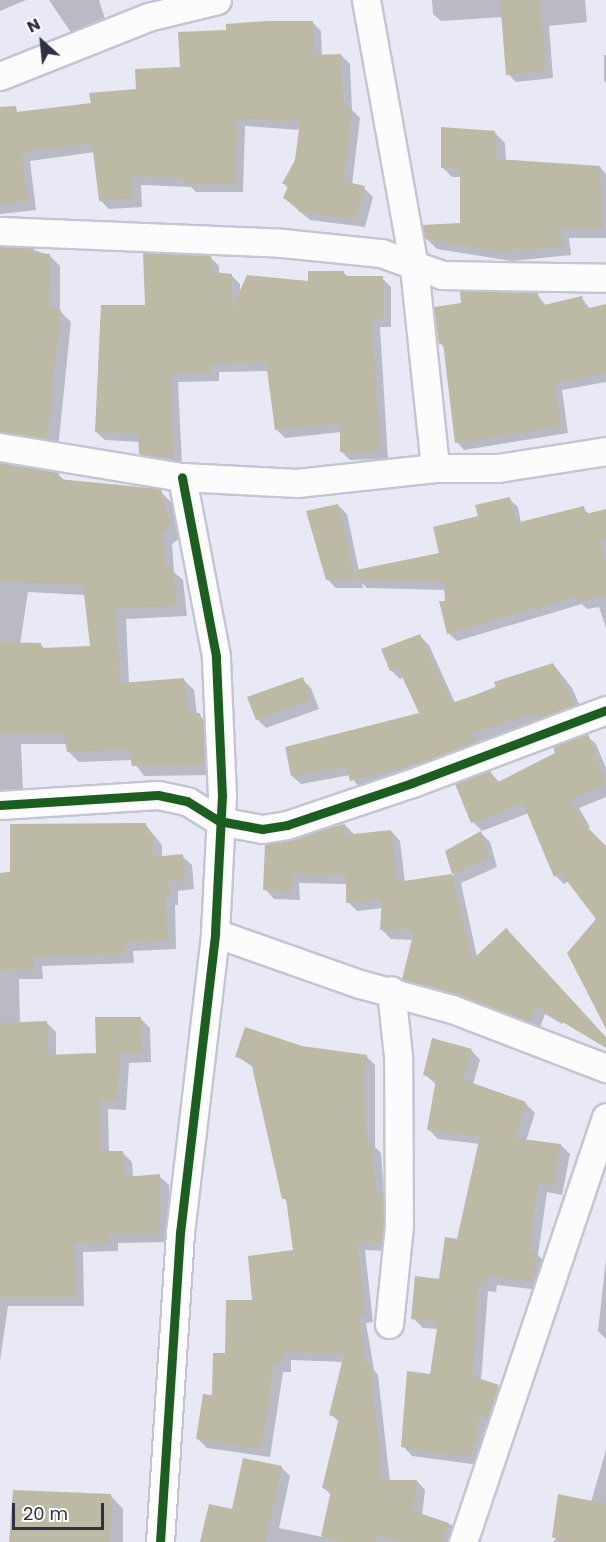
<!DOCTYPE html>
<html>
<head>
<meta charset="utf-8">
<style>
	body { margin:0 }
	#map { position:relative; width:606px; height:1542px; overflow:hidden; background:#e8e9f4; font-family:Poppins,sans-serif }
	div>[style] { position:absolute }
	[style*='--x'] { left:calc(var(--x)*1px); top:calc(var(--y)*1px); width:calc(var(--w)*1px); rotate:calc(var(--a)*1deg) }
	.shadow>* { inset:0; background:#0003 }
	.building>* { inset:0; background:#bcb9a4 }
	.roads { filter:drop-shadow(2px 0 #c4c5d4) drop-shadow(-2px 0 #c4c5d4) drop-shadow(0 2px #c4c5d4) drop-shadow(0 -2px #c4c5d4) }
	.minor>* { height:27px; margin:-13.5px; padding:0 13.5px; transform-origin:13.5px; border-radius:13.5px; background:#fcfcfd }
	.cycleway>* { height:9px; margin:-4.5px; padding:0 4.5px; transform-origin:4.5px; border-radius:4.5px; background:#1b5e20 }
	span { translate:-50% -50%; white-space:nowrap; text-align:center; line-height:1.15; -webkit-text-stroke:6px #fff; paint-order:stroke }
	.north { position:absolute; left:12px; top:12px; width:60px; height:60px; -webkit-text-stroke:4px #fff; paint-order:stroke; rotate:333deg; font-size:16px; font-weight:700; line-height:24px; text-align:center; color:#2f3042 }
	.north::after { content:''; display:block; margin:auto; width:21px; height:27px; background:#2f3042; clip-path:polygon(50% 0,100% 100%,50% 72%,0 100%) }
	.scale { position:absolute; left:12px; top:1503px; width:92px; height:27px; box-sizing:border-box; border:3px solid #2f3042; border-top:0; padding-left:8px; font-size:18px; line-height:21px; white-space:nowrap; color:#2f3042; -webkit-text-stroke:4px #fff; paint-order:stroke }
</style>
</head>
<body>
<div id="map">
	<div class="shadow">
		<div style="clip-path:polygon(0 0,26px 0,0 11px)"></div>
		<div style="clip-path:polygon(49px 0,99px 0,105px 19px,72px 34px)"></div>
		<div style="clip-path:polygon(432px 0,585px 0,587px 22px,549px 26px,553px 78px,516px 82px,508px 74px,503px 17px,441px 21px,433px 14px)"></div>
		<div style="clip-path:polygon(312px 22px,321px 31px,322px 56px,341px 55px,350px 64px,352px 110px,360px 118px,352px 185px,364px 188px,373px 197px,365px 227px,310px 220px,284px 198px,289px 189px,284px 184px,296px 160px,301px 130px,245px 126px,243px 192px,196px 192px,191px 187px,141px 185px,142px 207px,109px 209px,100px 200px,95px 152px,30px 161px,36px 210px,0 214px,0 117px,92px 104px,138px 91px,182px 68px,228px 31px)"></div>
		<div style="clip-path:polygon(604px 55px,606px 55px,606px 83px,604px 81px)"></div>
		<div style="clip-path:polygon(495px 133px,505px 143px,506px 161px,600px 167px,606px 174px,606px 238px,569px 238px,571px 255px,512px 261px,437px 249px,426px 238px,461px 225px,461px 177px,452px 177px,442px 167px)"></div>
		<div style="clip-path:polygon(0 247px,34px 250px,49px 255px,60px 266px,60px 311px,71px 322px,58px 449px,0 447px)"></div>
		<div style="clip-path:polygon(210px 257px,219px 266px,219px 275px,232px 276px,240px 284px,240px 293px,310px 283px,343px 272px,348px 277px,382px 278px,391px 287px,391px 327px,380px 327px,388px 459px,350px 460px,341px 451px,342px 432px,285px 438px,276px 429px,269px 371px,219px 372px,219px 381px,178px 382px,182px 465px,149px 462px,140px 453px,140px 442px,105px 440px,96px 432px,147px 307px)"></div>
		<div style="clip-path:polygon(537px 294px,546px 306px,581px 297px,590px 309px,606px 305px,606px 382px,562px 390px,568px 433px,464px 450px,457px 442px,445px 348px,440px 343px)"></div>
		<div style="clip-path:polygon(evenodd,0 464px,58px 474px,66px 482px,160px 491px,171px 502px,181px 537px,172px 544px,174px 572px,183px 580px,187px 616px,126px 619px,129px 684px,184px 680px,194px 690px,197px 714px,210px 725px,211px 775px,144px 776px,132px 760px,79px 762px,68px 751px,67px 744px,21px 744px,23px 792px,0 793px,0 464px,28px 592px,86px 595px,92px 648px,45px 649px,40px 644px,20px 644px,28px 592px)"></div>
		<div style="clip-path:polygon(509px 499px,518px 507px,521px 523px,583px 508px,590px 515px,606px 511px,606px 628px,599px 607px,587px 609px,582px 604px,457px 641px,448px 633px,446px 590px,367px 588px,362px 583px,363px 588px,336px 588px,327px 579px,338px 505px,347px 514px,359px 571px,441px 554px,480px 517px)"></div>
		<div style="clip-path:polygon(420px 636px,429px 645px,455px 703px,553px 664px,572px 688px,583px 713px,480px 741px,484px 750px,360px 789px,350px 775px,301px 784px,292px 776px,421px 714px,404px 677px,400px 679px,391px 670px)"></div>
		<div style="clip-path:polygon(302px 679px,311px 688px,319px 709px,266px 728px,257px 719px)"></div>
		<div style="clip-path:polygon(587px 736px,596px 744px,606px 768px,606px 797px,579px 808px,590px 827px,586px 829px,606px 849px,606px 1026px,598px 919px,568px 881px,564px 884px,556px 876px,529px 813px,482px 831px,473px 822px,490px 772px,500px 783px)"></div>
		<div style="clip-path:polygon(145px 824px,162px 845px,162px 858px,182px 856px,192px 865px,194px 889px,178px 891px,178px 905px,175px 905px,176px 949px,133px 951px,134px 963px,42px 966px,43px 979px,19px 979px,20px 1024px,46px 1022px,56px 1032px,56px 1056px,97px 1054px,140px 1018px,150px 1028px,151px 1062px,129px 1063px,126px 1110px,108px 1109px,109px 1152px,122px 1152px,132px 1162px,133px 1178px,159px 1176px,169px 1185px,169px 1242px,118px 1243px,118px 1251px,83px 1252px,84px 1306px,8px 1306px,0 1361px,0 875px)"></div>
		<div style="clip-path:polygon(345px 825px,354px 834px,391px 831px,400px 841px,405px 882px,454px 875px,447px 852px,481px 833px,490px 842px,497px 867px,461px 883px,477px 957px,573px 1003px,562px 1024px,545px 1014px,539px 1030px,413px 988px,403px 979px,413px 940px,391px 939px,382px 930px,383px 908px,357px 911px,348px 902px,347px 884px,299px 883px,300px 900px,274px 899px,265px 889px)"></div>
		<div style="clip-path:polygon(302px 1048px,366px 1056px,375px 1065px,375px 1147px,381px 1153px,384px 1196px,391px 1203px,390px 1251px,365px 1250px,373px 1322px,366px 1323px,374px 1370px,378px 1375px,390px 1482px,417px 1481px,425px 1490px,422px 1516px,452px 1525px,461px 1534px,459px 1542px,203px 1542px,281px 1467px,290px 1476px,279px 1528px,323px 1537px,331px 1495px,324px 1488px,340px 1423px,331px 1414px,343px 1362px,291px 1360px,291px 1372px,283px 1372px,270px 1457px,207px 1448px,198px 1439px,226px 1354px,253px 1301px,294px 1252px,288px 1203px,284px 1198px,254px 1068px,237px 1056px)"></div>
		<div style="clip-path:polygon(471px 1050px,480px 1060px,473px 1084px,526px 1104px,535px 1113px,526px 1141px,561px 1145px,570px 1154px,562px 1195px,547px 1192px,538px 1255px,545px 1262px,540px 1290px,497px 1285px,496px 1292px,488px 1291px,481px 1381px,498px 1387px,508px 1396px,480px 1465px,412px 1456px,403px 1446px,431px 1376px,438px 1329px,423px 1328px,413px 1318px,441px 1281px,459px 1241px,480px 1144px,438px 1139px,428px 1129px,437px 1085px,424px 1074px)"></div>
		<div style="clip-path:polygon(606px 1259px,606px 1339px,598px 1331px)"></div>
		<div style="clip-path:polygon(606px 1450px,606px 1542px,553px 1542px,591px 1502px)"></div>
		<div style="clip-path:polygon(111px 1496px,123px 1509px,123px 1542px,11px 1542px)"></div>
	</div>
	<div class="building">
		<div style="clip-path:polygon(500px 0,540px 0,546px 70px,506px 75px)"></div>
		<div style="clip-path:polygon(267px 21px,313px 21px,314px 55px,341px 54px,343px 106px,352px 108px,343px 181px,365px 186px,356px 219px,299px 212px,300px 208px,283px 198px,289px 184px,282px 184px,295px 160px,300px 122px,237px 118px,235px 184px,185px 183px,185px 179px,132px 176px,133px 198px,99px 201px,92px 143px,22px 152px,28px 202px,0 204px,0 107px,16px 106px,17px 112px,91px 103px,89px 93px,136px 89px,135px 69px,180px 67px,178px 32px,226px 30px,226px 24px)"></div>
		<div style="clip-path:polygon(441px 127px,495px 131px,497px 159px,600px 166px,602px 229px,560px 228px,562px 246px,502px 252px,425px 239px,422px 225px,460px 223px,460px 167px,441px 168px)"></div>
		<div style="clip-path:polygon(0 247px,34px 248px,34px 253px,50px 254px,49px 309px,61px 310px,47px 439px,0 432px)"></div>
		<div style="clip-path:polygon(143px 253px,211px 256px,212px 272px,232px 274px,232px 308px,247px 275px,308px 281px,308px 271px,344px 271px,344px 276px,383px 276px,383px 319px,372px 319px,380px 451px,340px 452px,340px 423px,275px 430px,266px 362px,211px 364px,211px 373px,170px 374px,174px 458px,139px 454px,138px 434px,95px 432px,101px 305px,145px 305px)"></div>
		<div style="clip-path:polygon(460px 291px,538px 293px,540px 306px,582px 296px,585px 309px,606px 304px,606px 373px,555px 383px,561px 426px,455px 443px,443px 343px,439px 344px,434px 307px,461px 303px)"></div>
		<div style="clip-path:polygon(0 463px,59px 473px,58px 479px,161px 489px,171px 526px,162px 533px,165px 567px,173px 568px,177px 606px,116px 608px,120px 683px,184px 678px,188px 713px,200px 713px,203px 726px,205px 757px,201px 765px,132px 766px,129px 749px,67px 752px,64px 734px,0 734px,0 642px,41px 643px,41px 648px,90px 646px,83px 585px,0 581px)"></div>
		<div style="clip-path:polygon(510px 497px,516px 523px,584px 506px,586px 514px,606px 509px,606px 538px,600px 540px,606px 565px,606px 596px,577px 602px,576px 596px,447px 634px,439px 601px,445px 601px,444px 582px,357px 580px,356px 570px,439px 553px,433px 527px,478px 516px,475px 505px)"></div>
		<div style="clip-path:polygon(338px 504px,355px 580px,326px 580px,306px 511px)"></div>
		<div style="clip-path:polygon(420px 634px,452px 703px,496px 688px,494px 682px,553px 663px,575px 705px,539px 718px,537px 712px,472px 733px,477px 742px,420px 763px,350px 781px,346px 766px,291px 776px,285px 747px,419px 713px,398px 668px,390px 671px,381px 649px)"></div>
		<div style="clip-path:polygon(303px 677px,311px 700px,256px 720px,247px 697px)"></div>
		<div style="clip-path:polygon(588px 734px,606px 784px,571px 799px,589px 829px,606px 846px,606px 1029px,567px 953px,596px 919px,560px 872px,554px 877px,523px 803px,471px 823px,455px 784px,490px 770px,496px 783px,555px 753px,553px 747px)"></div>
		<div style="clip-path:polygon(146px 823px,147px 834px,153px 834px,153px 857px,183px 854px,185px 880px,169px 882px,170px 896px,166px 896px,167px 940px,125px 942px,125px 954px,33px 957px,34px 970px,0 971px,0 873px,10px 872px,10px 824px)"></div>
		<div style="clip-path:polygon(345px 824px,345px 835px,391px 830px,397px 882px,452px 874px,445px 851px,481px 831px,488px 858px,452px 874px,472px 960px,506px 928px,606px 1037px,606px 1048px,536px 1006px,530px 1022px,458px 994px,402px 979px,414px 931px,380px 930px,382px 899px,346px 903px,346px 875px,291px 874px,291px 892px,263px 890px,265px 844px)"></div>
		<div style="clip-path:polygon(95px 1017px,141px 1017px,142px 1053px,120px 1054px,117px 1101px,99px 1100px,101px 1151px,123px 1151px,125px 1177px,160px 1174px,160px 1233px,109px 1234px,110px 1242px,74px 1243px,75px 1297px,0 1297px,0 1023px,47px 1021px,47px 1055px,96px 1053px)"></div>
		<div style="clip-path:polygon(245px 1027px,302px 1046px,367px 1055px,364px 1081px,367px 1143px,372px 1143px,376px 1193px,383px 1193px,383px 1224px,381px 1243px,357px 1242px,365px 1314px,358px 1315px,366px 1363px,370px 1364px,382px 1480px,417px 1480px,413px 1511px,449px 1523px,443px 1542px,401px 1542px,377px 1535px,375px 1542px,345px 1542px,321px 1536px,331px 1491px,322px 1488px,339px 1418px,329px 1415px,344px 1354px,283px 1352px,282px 1364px,274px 1364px,261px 1449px,196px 1439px,203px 1394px,212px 1395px,213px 1353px,225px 1353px,226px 1300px,252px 1300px,248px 1256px,293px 1250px,286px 1199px,282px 1199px,251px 1062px,235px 1057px)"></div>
		<div style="clip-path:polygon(432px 1038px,472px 1049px,464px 1075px,467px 1081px,526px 1102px,514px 1138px,561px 1144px,553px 1186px,538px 1183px,529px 1250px,536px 1251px,534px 1277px,530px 1281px,488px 1276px,487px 1283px,479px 1282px,472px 1376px,499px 1385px,488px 1418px,480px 1418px,471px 1457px,401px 1447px,407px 1371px,430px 1374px,438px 1322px,411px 1319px,415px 1276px,439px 1279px,445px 1237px,457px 1239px,480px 1136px,427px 1130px,436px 1079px,423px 1075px)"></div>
		<div style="clip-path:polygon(243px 1458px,282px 1466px,265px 1542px,200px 1542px,209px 1504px,232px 1509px)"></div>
		<div style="clip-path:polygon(13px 1490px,111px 1494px,110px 1542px,9px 1542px)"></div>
		<div style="clip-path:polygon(558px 1494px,606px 1504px,606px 1542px,565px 1542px,552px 1537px)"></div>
	</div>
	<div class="roads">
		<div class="minor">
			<div style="--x:366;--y:0;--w:271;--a:79.8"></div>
			<div style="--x:414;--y:267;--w:202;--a:84"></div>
			<div style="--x:0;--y:76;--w:159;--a:-21.7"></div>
			<div style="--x:148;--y:17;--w:71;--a:-13.8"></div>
			<div style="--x:0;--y:231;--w:282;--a:2.4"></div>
			<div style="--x:282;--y:243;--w:100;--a:5.8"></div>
			<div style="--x:381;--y:253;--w:65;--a:19.8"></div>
			<div style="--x:442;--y:275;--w:164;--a:1"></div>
			<div style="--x:0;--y:447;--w:184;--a:9.4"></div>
			<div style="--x:182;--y:477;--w:115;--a:3"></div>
			<div style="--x:297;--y:483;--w:139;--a:-6.2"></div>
			<div style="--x:435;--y:468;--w:63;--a:0"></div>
			<div style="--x:498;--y:468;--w:109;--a:-8.9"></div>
			<div style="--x:0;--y:805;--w:158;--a:-3.6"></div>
			<div style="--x:158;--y:795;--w:30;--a:12"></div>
			<div style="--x:187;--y:801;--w:38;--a:32"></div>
			<div style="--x:219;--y:821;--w:44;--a:10.5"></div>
			<div style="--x:262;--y:829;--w:25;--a:-9"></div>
			<div style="--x:287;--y:825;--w:132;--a:-18.6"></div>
			<div style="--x:412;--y:783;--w:207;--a:-20.6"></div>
			<div style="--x:215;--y:933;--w:154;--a:19.4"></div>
			<div style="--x:360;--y:984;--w:95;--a:15.2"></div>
			<div style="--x:452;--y:1009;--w:165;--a:21"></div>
			<div style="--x:389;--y:1324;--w:100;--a:-84.2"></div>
			<div style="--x:399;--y:1225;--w:169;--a:-90.3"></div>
			<div style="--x:398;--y:1056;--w:66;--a:-96.1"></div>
			<div style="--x:160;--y:1542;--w:310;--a:-86.3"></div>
			<div style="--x:180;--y:1233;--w:302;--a:-83.3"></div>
			<div style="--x:215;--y:933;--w:137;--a:-87.1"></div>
			<div style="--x:222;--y:796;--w:140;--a:-92.5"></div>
			<div style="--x:216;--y:656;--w:182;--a:-100.8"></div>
			<div style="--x:463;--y:1542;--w:448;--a:-71.4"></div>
		</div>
	</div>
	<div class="cycleway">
		<div style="--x:0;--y:805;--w:158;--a:-3.6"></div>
		<div style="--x:158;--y:795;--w:30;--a:12"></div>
		<div style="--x:187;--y:801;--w:38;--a:32"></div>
		<div style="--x:219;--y:821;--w:44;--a:10.5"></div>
		<div style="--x:262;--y:829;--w:25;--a:-9"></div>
		<div style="--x:287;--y:825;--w:132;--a:-18.6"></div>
		<div style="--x:412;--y:783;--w:207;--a:-20.6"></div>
		<div style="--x:160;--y:1542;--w:310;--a:-86.3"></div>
		<div style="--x:180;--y:1233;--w:302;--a:-83.3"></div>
		<div style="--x:215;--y:933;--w:137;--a:-87.1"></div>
		<div style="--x:222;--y:796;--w:140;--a:-92.5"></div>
		<div style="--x:216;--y:656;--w:182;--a:-100.8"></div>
	</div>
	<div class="north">N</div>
	<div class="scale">20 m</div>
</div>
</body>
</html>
